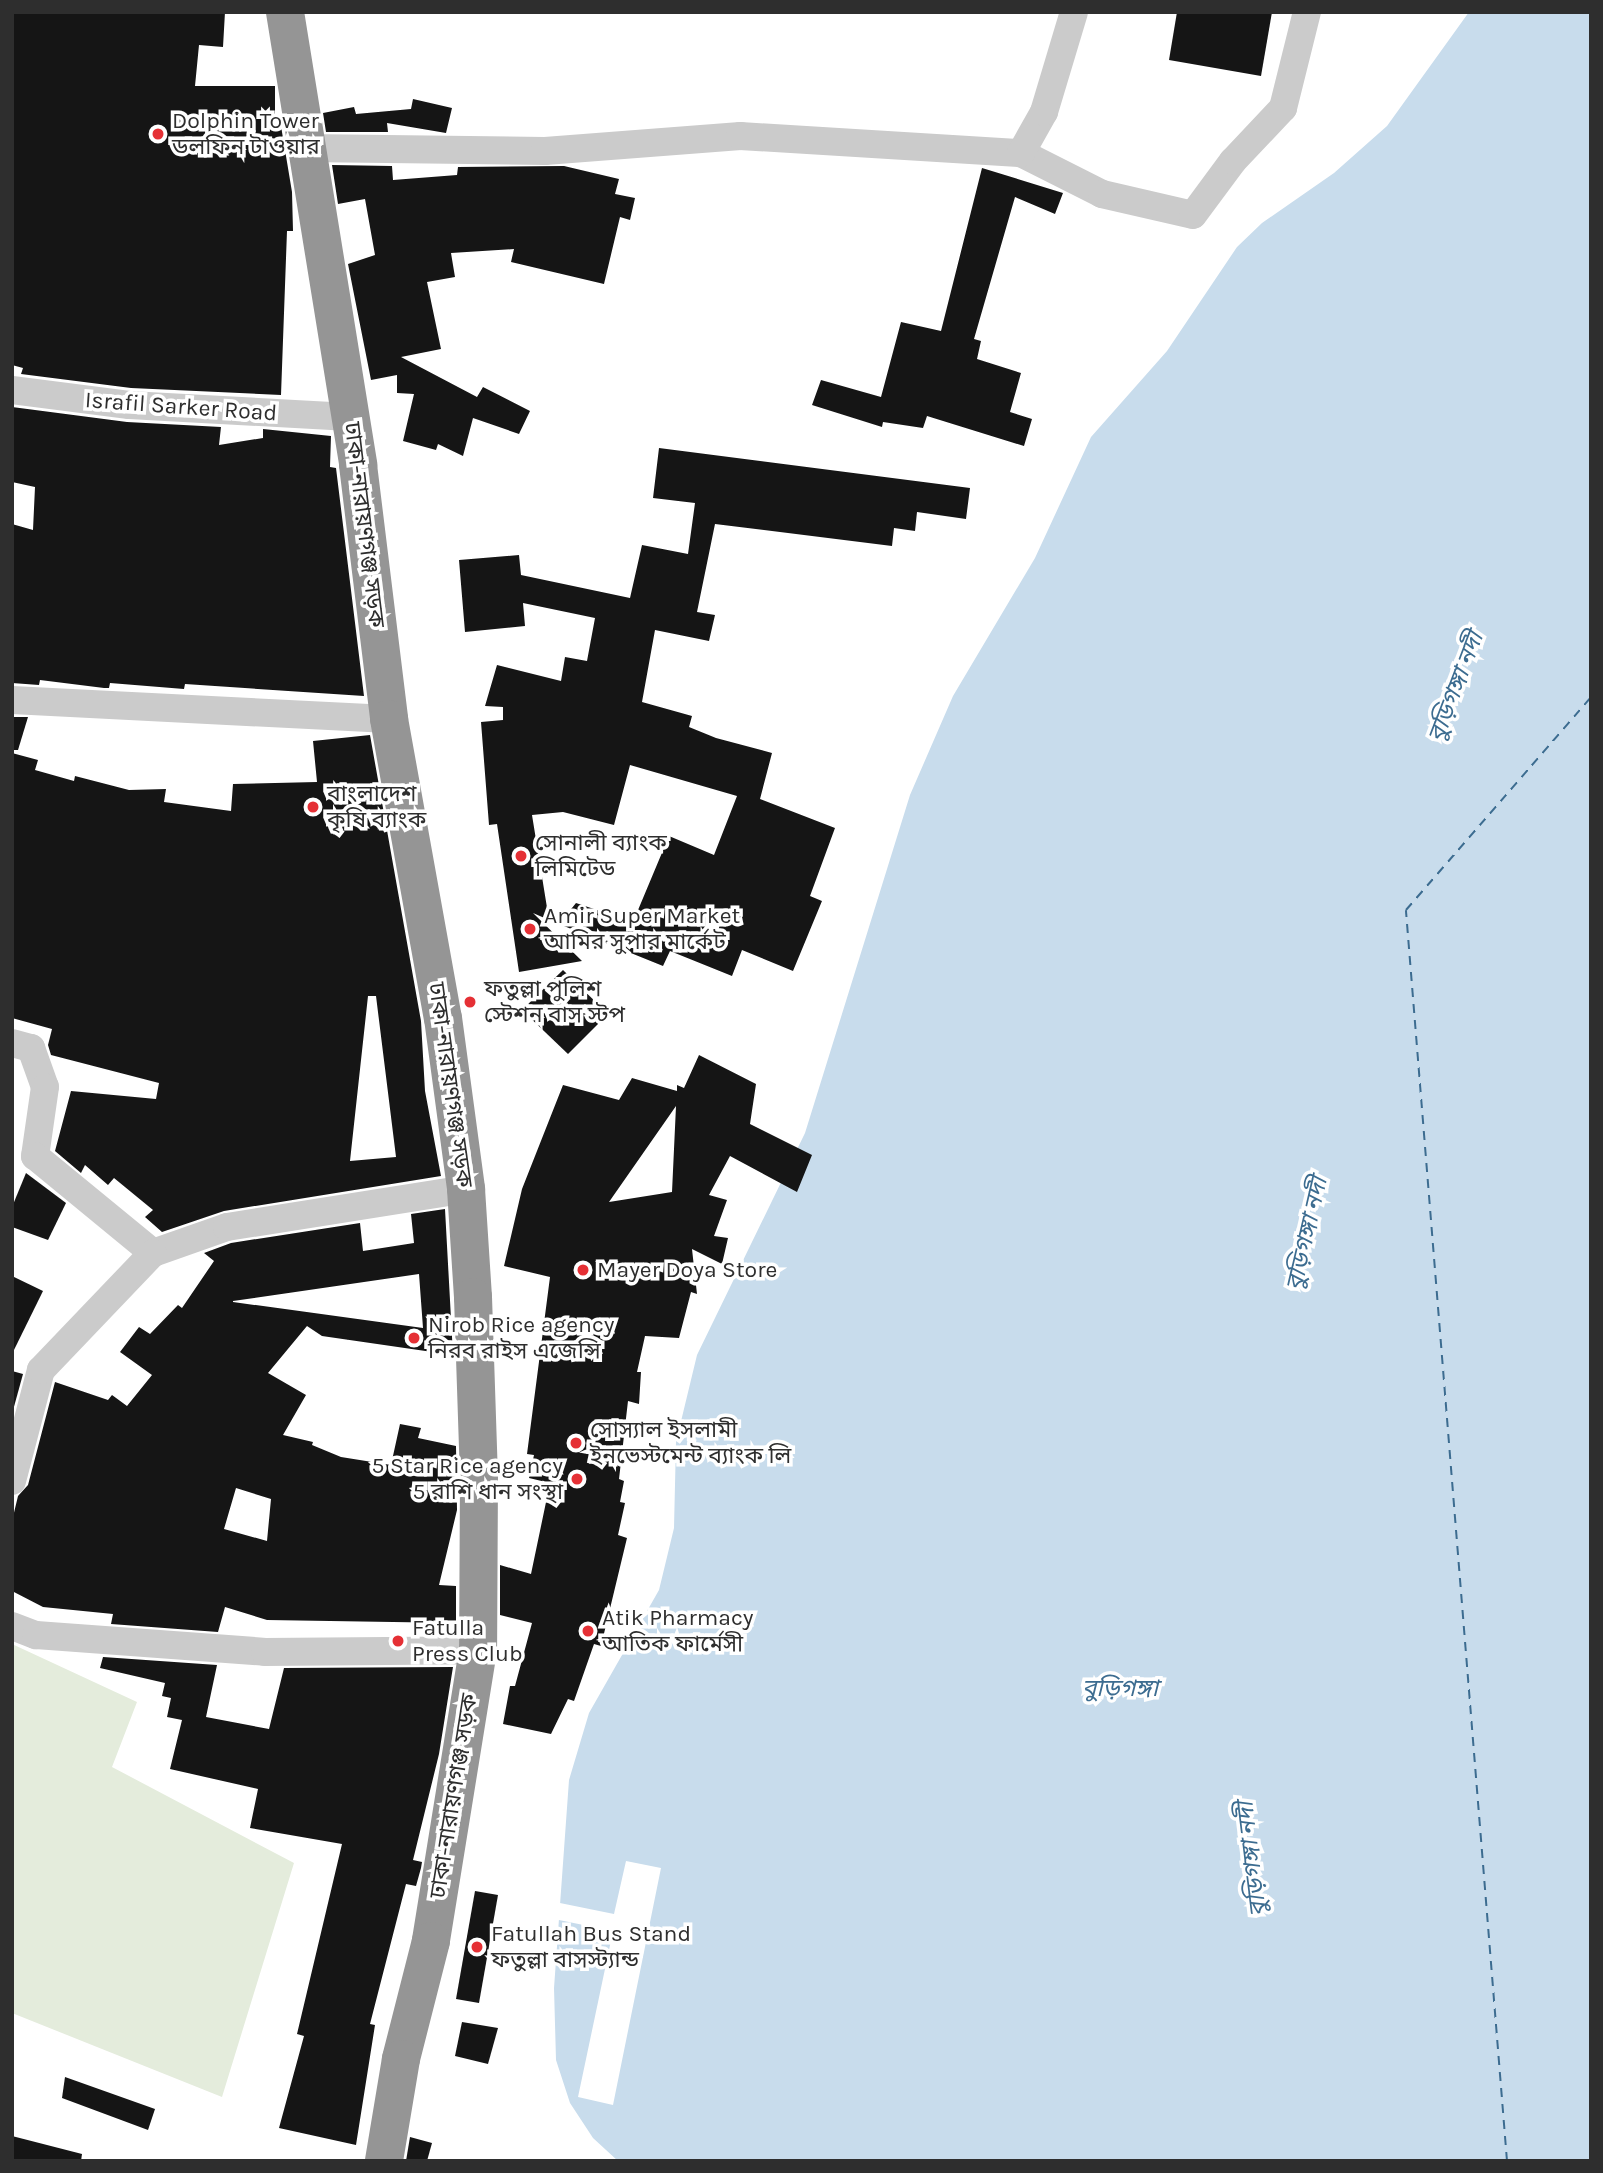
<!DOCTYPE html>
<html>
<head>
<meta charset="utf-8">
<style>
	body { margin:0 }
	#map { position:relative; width:1603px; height:2173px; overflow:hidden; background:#fff; font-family:Karla,"Noto Sans Bengali",sans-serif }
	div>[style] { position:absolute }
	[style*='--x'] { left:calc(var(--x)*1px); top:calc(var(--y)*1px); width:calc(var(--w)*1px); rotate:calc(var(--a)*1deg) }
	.green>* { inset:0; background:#e4ecdc }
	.water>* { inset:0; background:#c8dcec }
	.pier>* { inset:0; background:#fff }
	.ferry>* { height:2px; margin-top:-1px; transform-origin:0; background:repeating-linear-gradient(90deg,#3c6c90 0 9px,transparent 0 16px) }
	.building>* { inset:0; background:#151515 }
	.minor>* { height:28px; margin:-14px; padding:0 14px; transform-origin:14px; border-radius:14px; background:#cbcbcb }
	.highway>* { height:38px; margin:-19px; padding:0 19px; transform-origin:19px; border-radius:19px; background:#959595 }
	.dots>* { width:19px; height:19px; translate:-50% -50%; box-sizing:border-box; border:4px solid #fff; border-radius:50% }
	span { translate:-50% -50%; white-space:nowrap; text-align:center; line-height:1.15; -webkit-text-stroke:7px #fff; paint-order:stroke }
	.poi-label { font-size:23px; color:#2e2e2e }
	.left { translate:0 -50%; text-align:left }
	.right { translate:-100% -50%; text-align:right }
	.street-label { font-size:23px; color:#2e2e2e }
	.water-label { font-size:24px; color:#3c6c90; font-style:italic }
	.frame { position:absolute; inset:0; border:14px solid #2e2e2e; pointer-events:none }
</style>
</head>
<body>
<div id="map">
	<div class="green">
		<div style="clip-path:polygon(12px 1644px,137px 1702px,112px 1767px,294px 1863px,222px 2097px,12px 2013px)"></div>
	</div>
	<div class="water">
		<div style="clip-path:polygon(1469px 12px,1591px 12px,1591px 2161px,618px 2161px,593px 2138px,570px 2103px,556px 2060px,554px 1988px,569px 1780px,589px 1713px,659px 1590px,674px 1528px,676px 1442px,697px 1355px,805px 1133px,910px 795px,953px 696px,1035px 558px,1091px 437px,1167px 351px,1237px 247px,1262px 223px,1334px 173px,1387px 126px)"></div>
	</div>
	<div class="pier">
		<div style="clip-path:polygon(626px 1861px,661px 1868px,613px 2105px,578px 2097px,613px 1931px,554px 1919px,555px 1902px,614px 1914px)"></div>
	</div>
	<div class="ferry">
		<div style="--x:1507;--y:2161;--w:1255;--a:-94.62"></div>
		<div style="--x:1406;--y:910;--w:282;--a:-49"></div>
	</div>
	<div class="building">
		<div style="clip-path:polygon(12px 12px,225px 12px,223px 47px,199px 45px,195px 86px,275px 86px,275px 115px,279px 114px,292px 192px,293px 231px,287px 231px,281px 395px,131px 388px,21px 374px,23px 368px,12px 365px)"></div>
		<div style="clip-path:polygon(1177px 12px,1272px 12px,1261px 76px,1169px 60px)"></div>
		<div style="clip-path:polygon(413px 99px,452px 108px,446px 133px,387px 123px,388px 132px,326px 132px,323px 113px,354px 107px,356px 114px,411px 109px)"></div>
		<div style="clip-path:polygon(332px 165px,392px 166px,393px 180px,457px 175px,458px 167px,564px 166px,619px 179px,615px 194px,635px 198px,630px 220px,620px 217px,604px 284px,511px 262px,514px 249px,451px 253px,455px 277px,427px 282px,441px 349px,401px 357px,477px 397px,483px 387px,530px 411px,519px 434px,473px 418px,463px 456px,438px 444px,436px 450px,403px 441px,414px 394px,397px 393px,397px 375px,371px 380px,348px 264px,375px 255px,365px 199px,338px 204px)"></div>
		<div style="clip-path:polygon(982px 168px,1063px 193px,1055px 214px,1015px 197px,974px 339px,981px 341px,977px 359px,1021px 373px,1010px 412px,1032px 419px,1024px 446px,927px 416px,923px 428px,883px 422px,882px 427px,812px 405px,821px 380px,881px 397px,901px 322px,941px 331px)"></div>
		<div style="clip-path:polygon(12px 407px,127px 422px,221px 427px,219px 445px,263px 438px,263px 429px,331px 436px,330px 467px,336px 468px,364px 696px,185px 684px,184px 689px,110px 683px,109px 688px,104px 688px,40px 680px,39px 685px,12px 683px,12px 524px,33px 530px,35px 487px,12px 482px)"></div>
		<div style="clip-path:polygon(659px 448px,970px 488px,966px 519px,917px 512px,915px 531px,894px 528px,892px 546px,715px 524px,697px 612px,715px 615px,709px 641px,655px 630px,642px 702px,692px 716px,689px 727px,716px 738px,772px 753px,760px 799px,835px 828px,810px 896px,822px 901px,793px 971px,742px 950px,732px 976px,670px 951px,663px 966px,559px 924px,576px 903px,633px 922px,669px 836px,714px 855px,737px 796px,630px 765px,614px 825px,563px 812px,532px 815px,549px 920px,533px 913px,582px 961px,519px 972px,497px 824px,489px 825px,481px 722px,503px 720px,503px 707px,485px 706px,497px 665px,561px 681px,565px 657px,587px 661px,595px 618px,523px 603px,525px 626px,465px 632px,459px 560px,519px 555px,521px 575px,630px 598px,642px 545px,688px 554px,695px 503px,653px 498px)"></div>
		<div style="clip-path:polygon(12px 717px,28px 717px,18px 750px,12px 750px)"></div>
		<div style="clip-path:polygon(evenodd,370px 735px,421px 1021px,425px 1091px,441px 1176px,224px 1211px,162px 1232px,145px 1217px,153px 1210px,114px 1178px,108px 1185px,85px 1165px,81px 1173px,55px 1151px,71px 1091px,156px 1099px,159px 1083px,51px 1055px,48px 1045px,52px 1029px,12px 1018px,12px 753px,38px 760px,35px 770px,74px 781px,75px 776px,129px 790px,166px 789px,164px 802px,231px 811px,233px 784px,317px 782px,313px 741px,370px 735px,368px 996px,376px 996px,396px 1157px,350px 1161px,368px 996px)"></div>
		<div style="clip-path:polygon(563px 970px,608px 1014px,568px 1054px,522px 1010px)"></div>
		<div style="clip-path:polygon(evenodd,699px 1055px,756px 1084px,750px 1124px,812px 1155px,797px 1192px,730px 1156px,709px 1195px,727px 1200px,714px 1236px,728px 1238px,722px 1264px,692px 1249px,697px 1294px,691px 1292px,679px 1338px,645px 1336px,637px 1372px,641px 1372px,639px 1404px,628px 1401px,619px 1479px,624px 1481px,620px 1502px,625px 1503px,618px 1535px,627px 1538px,601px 1646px,594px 1644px,574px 1701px,568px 1699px,551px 1734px,503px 1724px,510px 1686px,515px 1686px,532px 1623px,500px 1615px,500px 1565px,531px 1574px,550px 1483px,529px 1478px,534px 1455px,527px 1454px,550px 1277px,504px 1266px,522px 1189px,563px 1085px,619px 1100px,632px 1078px,677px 1091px,677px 1085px,684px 1088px,699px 1055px,676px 1106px,672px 1192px,609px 1202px,676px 1106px)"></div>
		<div style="clip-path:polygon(26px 1173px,66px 1203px,48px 1240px,12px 1227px,12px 1207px)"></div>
		<div style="clip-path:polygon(evenodd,445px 1209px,453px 1355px,322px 1336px,307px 1326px,268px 1373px,306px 1395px,283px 1435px,313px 1442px,312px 1445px,341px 1457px,391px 1465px,400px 1424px,421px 1428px,418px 1438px,456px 1446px,457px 1510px,439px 1585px,456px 1586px,456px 1623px,267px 1620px,225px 1607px,218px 1632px,111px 1624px,113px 1614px,43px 1607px,12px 1591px,12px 1521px,18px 1496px,28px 1485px,55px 1382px,108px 1400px,112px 1395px,127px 1406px,152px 1375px,120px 1352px,139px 1327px,150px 1334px,178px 1305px,182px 1308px,214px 1261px,204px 1253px,231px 1243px,360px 1223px,363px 1251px,414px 1243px,411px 1214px,445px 1209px,419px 1274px,423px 1328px,233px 1302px,233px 1301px,419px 1274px,445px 1209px,236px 1488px,271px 1499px,267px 1541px,224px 1529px,236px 1488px)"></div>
		<div style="clip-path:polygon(12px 1276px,43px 1291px,12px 1354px)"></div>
		<div style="clip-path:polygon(12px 1371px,23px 1374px,12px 1414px)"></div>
		<div style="clip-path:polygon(103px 1657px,217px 1665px,206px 1717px,269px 1729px,284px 1668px,453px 1667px,439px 1754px,413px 1860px,422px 1862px,421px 1868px,416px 1886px,406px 1884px,370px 2024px,375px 2025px,356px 2145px,279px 2128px,304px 2036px,297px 2034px,342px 1844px,250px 1828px,258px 1789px,170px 1769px,182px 1720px,167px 1717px,171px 1698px,162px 1696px,165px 1683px,100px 1668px)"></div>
		<div style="clip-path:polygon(475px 1891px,498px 1895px,479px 2003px,456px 1999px)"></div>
		<div style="clip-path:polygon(462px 2022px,498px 2028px,488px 2064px,455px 2056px)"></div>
		<div style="clip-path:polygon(65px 2077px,155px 2109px,148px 2130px,62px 2098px)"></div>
		<div style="clip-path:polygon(12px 2136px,82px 2154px,81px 2161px,12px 2161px)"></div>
		<div style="clip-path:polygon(410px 2137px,432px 2143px,427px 2161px,406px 2161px)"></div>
	</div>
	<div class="minor">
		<div style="--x:304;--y:148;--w:241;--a:0.7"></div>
		<div style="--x:545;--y:151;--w:196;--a:-4.4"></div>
		<div style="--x:740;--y:136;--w:282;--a:3.5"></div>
		<div style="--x:1021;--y:153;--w:91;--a:26.8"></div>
		<div style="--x:1102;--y:194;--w:93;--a:13"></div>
		<div style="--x:1193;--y:215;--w:67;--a:-53.5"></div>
		<div style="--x:1233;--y:161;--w:73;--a:-46.7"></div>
		<div style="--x:1283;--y:108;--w:99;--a:-76"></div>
		<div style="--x:1021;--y:153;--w:47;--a:-60.7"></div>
		<div style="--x:1044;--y:112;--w:104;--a:-73.3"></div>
		<div style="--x:12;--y:390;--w:118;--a:7.3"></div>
		<div style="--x:129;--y:405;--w:221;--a:3.1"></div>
		<div style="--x:12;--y:700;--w:377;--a:2.9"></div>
		<div style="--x:12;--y:1043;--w:20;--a:15"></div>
		<div style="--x:31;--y:1048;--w:41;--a:70.3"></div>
		<div style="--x:45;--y:1087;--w:70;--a:98.2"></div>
		<div style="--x:35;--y:1156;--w:153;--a:39.4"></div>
		<div style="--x:153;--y:1253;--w:78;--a:-19.4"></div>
		<div style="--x:227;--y:1227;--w:242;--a:-9"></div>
		<div style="--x:12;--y:1481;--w:115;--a:-75.4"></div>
		<div style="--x:41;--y:1370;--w:162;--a:-46.3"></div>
		<div style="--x:12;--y:1626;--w:26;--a:21"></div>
		<div style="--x:36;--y:1635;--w:230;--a:4.2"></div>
		<div style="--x:265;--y:1652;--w:213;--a:-0.5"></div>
	</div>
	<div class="highway">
		<div style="--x:285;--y:12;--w:459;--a:80.8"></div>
		<div style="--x:358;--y:465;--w:256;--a:83"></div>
		<div style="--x:389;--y:719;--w:304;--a:79.8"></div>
		<div style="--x:443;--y:1018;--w:173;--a:82.3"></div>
		<div style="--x:466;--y:1189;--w:108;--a:86.3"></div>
		<div style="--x:473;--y:1297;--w:178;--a:88.1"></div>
		<div style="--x:479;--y:1475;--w:175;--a:90.3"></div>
		<div style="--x:478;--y:1650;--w:295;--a:99.2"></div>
		<div style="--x:431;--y:1941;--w:122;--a:104.3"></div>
		<div style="--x:401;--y:2059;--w:103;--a:99.5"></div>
	</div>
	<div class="dots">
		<div style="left:158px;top:134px;background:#e53035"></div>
		<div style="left:313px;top:807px;background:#e53035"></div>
		<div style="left:521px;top:856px;background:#e53035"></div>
		<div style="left:530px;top:929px;background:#e53035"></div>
		<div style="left:470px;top:1002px;background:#e53035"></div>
		<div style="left:583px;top:1270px;background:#e53035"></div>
		<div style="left:414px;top:1338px;background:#e53035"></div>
		<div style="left:576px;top:1443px;background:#e53035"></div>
		<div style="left:577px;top:1479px;background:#e53035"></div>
		<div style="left:588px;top:1631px;background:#e53035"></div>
		<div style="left:398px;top:1641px;background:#e53035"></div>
		<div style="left:477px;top:1947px;background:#e53035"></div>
	</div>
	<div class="poi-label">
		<span class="left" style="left:172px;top:134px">Dolphin Tower<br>ডলফিন টাওয়ার</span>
		<span class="left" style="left:327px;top:807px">বাংলাদেশ<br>কৃষি ব্যাংক</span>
		<span class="left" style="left:535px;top:856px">সোনালী ব্যাংক<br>লিমিটেড</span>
		<span class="left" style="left:544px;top:929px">Amir Super Market<br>আমির সুপার মার্কেট</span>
		<span class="left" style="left:484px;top:1002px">ফতুল্লা পুলিশ<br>স্টেশন বাস স্টপ</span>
		<span class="left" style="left:597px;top:1270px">Mayer Doya Store</span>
		<span class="left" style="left:428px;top:1338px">Nirob Rice agency<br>নিরব রাইস এজেন্সি</span>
		<span class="left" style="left:590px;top:1443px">সোস্যাল ইসলামী<br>ইনভেস্টমেন্ট ব্যাংক লি</span>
		<span class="right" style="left:563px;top:1479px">5 Star Rice agency<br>5 রাশি ধান সংস্থা</span>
		<span class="left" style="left:602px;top:1631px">Atik Pharmacy<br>আতিক ফার্মেসী</span>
		<span class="left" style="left:412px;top:1641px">Fatulla<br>Press Club</span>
		<span class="left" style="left:491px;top:1947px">Fatullah Bus Stand<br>ফতুল্লা বাসস্ট্যান্ড</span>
	</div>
	<div class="street-label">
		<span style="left:181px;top:407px;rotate:4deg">Israfil Sarker Road</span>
		<span style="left:364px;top:525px;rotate:83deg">ঢাকা-নারায়ণগঞ্জ সড়ক</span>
		<span style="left:450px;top:1085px;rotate:82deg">ঢাকা-নারায়ণগঞ্জ সড়ক</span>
		<span style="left:454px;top:1796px;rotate:-81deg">ঢাকা-নারায়ণগঞ্জ সড়ক</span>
	</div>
	<div class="water-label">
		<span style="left:1456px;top:687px;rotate:-69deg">বুড়িগঙ্গা নদী</span>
		<span style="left:1307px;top:1234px;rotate:-77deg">বুড়িগঙ্গা নদী</span>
		<span style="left:1120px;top:1689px">বুড়িগঙ্গা</span>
		<span style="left:1252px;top:1859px;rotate:-97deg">বুড়িগঙ্গা নদী</span>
	</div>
	<div class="frame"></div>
</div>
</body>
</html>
